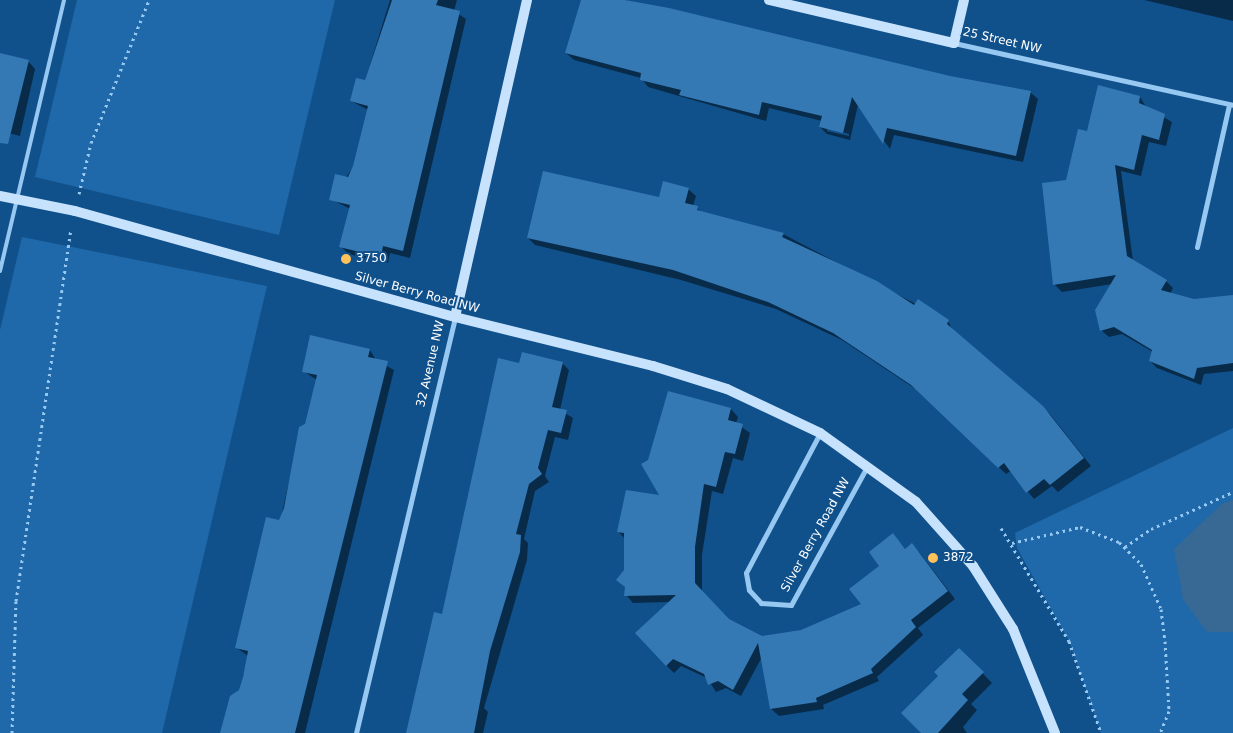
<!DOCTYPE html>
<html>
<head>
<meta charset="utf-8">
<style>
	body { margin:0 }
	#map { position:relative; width:1233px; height:733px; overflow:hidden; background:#10518c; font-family:"DejaVu Sans",sans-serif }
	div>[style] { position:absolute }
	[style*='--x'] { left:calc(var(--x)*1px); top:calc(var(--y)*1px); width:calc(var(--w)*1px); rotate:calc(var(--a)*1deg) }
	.green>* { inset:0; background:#1f69aa }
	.water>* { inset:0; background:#386894 }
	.shadow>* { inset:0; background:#0007 }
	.building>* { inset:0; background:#3478b4 }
	.path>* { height:3px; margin-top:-1.5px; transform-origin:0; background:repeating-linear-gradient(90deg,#97c8f2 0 2.5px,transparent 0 6.5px) }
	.lane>* { height:4px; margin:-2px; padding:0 2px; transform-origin:2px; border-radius:2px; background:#97c8f2 }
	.street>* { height:5px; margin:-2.5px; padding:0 2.5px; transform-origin:2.5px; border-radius:2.5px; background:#97c8f2 }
	.secondary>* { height:10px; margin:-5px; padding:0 5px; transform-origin:5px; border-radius:5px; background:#c6e2fc }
	.dots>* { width:14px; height:14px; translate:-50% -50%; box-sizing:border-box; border:2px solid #10518c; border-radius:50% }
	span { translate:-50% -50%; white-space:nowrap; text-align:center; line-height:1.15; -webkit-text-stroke:4px #10518c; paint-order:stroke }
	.street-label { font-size:12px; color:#fff }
	.poi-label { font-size:12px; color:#fff }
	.left { translate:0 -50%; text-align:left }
</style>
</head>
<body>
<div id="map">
	<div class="green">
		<div style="clip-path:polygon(77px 0,335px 0,279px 235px,35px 177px)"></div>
		<div style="clip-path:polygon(22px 237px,267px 286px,162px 733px,0 733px,0 330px)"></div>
		<div style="clip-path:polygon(1233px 428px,1233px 733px,1101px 733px,1069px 641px,1017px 548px,1015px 533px)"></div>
	</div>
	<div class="water">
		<div style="clip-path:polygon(1233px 500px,1233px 632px,1207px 632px,1183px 599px,1174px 549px,1222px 504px)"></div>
	</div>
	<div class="shadow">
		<div style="clip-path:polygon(390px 0,457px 0,454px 11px,466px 19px,410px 258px,390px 253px,388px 263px,348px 254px,341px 246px,350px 209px,331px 199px,354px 166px,368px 110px,351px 101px,365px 81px)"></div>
		<div style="clip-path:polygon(evenodd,582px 0,625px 0,950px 78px,1030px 92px,1038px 99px,1023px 162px,894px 135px,890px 149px,858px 105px,850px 140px,827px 134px,820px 127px,822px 121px,769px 108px,766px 121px,648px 87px,641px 78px,574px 60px,566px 53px,582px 0,827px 128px,849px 134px,849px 136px,827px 131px,827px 128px)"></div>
		<div style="clip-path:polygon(1144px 0,1233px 0,1233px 21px)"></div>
		<div style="clip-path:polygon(0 54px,28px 61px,35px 69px,20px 136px,0 131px)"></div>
		<div style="clip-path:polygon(1140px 97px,1146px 107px,1172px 122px,1166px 146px,1149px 142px,1141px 176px,1121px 171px,1133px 261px,1166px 281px,1173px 288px,1170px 294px,1194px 301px,1233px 296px,1233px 371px,1204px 374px,1201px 385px,1157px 368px,1150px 361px,1153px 352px,1122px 334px,1109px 337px,1101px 330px,1112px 284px,1062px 292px,1055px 285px,1067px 181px,1087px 132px)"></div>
		<div style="clip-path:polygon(688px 189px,696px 196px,693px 206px,703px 213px,783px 234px,948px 321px,953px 331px,1050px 414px,1091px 466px,1058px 492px,1052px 486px,1034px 499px,1011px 471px,1006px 474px,920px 392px,842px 340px,776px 309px,681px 280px,535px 245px,528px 238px)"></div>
		<div style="clip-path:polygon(370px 350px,376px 360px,394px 370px,305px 733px,222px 733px,240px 690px,248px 656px,237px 648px,280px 522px,301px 428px,306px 425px,317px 380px,303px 371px)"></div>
		<div style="clip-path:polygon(562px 363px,569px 370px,560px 410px,573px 418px,568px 440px,555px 437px,545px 476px,549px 482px,535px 491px,524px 539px,528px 543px,527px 560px,484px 708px,488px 712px,483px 733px,408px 733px,520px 364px)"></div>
		<div style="clip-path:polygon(731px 409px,738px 417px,736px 423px,750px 433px,743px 461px,733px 458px,723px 494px,712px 491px,702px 555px,702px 592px,729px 620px,761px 638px,801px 631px,863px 605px,893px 535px,906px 550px,912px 545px,919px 552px,955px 599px,918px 628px,923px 635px,877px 677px,879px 681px,823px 705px,824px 709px,779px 716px,771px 709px,762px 657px,741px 696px,726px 688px,716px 692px,707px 678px,681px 666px,674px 673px,666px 665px,670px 602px,633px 603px,626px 595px,625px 539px,618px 531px,661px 497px)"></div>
		<div style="clip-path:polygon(959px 649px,992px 683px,971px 704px,977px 710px,963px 727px,967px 733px,922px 733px,940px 677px)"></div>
	</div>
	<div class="building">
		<div style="clip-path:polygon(392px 0,438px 0,436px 5px,460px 11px,403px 251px,383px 246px,381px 257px,339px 247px,350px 205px,329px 200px,335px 174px,348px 177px,353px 166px,368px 106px,350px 101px,356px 78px,365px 80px)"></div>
		<div style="clip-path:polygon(581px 0,625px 0,669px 8px,950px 76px,1031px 91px,1016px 156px,887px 128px,883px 144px,852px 97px,843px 133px,819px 127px,822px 116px,762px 102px,759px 115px,679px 95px,681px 90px,640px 80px,641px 73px,565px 53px)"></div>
		<div style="clip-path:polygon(0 53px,29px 60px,8px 144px,0 143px)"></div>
		<div style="clip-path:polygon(1098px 85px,1140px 96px,1139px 103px,1165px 114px,1159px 140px,1142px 135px,1134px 170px,1115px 165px,1127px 256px,1167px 280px,1161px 290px,1194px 299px,1233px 295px,1233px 363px,1197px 368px,1194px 379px,1149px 361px,1152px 350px,1114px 327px,1100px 331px,1095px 310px,1116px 275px,1053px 285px,1042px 183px,1066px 180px,1078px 129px,1087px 131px)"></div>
		<div style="clip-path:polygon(543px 171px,659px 197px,663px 181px,689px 188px,685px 203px,698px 206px,697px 210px,784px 233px,782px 237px,877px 281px,914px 305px,918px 299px,949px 320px,947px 324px,1043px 406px,1084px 458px,1050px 485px,1044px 479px,1026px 493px,1004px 463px,998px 468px,911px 385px,833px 333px,768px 302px,673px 270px,527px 238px)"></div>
		<div style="clip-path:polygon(310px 335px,370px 349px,368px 357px,388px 361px,295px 733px,220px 733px,230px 696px,239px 690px,243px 677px,248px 651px,235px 648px,266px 517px,279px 520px,284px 508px,299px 427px,305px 424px,317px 375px,302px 372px)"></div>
		<div style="clip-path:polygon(522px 352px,563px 362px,552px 407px,567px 410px,561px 433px,548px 430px,538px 468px,542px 474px,529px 484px,516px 534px,521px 535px,520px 552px,490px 651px,474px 733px,406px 733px,434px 612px,442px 614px,498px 358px,519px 363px)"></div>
		<div style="clip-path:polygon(668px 391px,731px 408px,728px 420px,743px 424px,735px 454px,725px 452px,716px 487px,704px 484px,695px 547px,695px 583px,729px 619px,762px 636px,801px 630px,861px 604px,849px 589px,879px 566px,869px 552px,893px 533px,905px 549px,912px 543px,948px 591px,911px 620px,916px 627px,871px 669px,873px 673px,816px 698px,817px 702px,770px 709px,758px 643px,733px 690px,718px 681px,708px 685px,704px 674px,673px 659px,666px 666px,635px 633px,676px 595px,624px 596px,625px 587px,616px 580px,624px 570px,624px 533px,617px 532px,626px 490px,659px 495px,641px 464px,648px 460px)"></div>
		<div style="clip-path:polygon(959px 648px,984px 672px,962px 694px,968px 700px,938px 733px,921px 733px,901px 713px,938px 676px,934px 672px)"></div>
	</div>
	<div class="path">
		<div style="--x:79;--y:194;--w:52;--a:-76.8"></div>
		<div style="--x:91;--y:143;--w:154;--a:-67.9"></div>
		<div style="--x:1001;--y:528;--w:132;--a:59"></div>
		<div style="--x:1069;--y:641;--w:97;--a:70.8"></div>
		<div style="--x:1012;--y:543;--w:70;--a:-13.2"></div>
		<div style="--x:1080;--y:527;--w:42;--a:21"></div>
		<div style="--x:1119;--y:542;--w:31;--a:45"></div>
		<div style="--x:1141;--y:564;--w:49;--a:66"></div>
		<div style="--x:1161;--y:609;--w:32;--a:83"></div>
		<div style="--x:1165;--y:641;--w:70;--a:86.7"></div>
		<div style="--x:1169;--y:711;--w:24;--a:112"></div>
		<div style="--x:1125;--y:547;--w:32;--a:-35"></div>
		<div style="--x:1151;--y:529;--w:90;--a:-24.3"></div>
		<div style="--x:12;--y:733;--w:132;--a:-88.3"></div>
		<div style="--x:16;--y:601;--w:376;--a:-81.6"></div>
	</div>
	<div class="lane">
		<div style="--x:0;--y:271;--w:278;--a:-76.7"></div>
	</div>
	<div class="street">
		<div style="--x:954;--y:43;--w:286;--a:12.5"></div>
		<div style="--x:1197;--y:247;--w:146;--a:-77.3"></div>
		<div style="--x:820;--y:433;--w:158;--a:117.9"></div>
		<div style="--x:746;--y:573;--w:17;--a:80"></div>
		<div style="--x:749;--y:590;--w:18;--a:47"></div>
		<div style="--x:761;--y:603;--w:30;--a:4"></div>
		<div style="--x:791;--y:605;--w:158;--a:-61.2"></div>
		<div style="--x:356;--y:733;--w:428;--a:-76.6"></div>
	</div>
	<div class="secondary">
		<div style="--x:769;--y:0;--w:190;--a:13.1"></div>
		<div style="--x:954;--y:43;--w:44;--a:-76.9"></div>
		<div style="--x:0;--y:196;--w:76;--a:11.3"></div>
		<div style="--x:75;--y:211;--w:395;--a:15.6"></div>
		<div style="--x:455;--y:317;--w:204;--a:13.9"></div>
		<div style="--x:653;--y:366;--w:77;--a:17.3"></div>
		<div style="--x:727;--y:389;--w:103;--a:25.3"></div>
		<div style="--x:820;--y:433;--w:118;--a:35.7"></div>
		<div style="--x:916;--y:502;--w:86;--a:48.3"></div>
		<div style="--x:973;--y:566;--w:75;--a:57.6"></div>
		<div style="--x:1013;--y:629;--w:112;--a:68"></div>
		<div style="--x:455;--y:317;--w:325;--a:-77.2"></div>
	</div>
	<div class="dots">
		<div style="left:346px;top:259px;background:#ffc159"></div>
		<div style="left:933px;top:558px;background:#ffc159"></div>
	</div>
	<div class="street-label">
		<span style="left:1002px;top:41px;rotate:13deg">25 Street NW</span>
		<span style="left:417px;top:293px;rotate:15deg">Silver Berry Road NW</span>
		<span style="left:431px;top:364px;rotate:-77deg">32 Avenue NW</span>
		<span style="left:816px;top:535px;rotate:-61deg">Silver Berry Road NW</span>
	</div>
	<div class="poi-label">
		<span class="left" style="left:356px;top:259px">3750</span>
		<span class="left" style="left:943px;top:558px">3872</span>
	</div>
</div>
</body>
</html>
